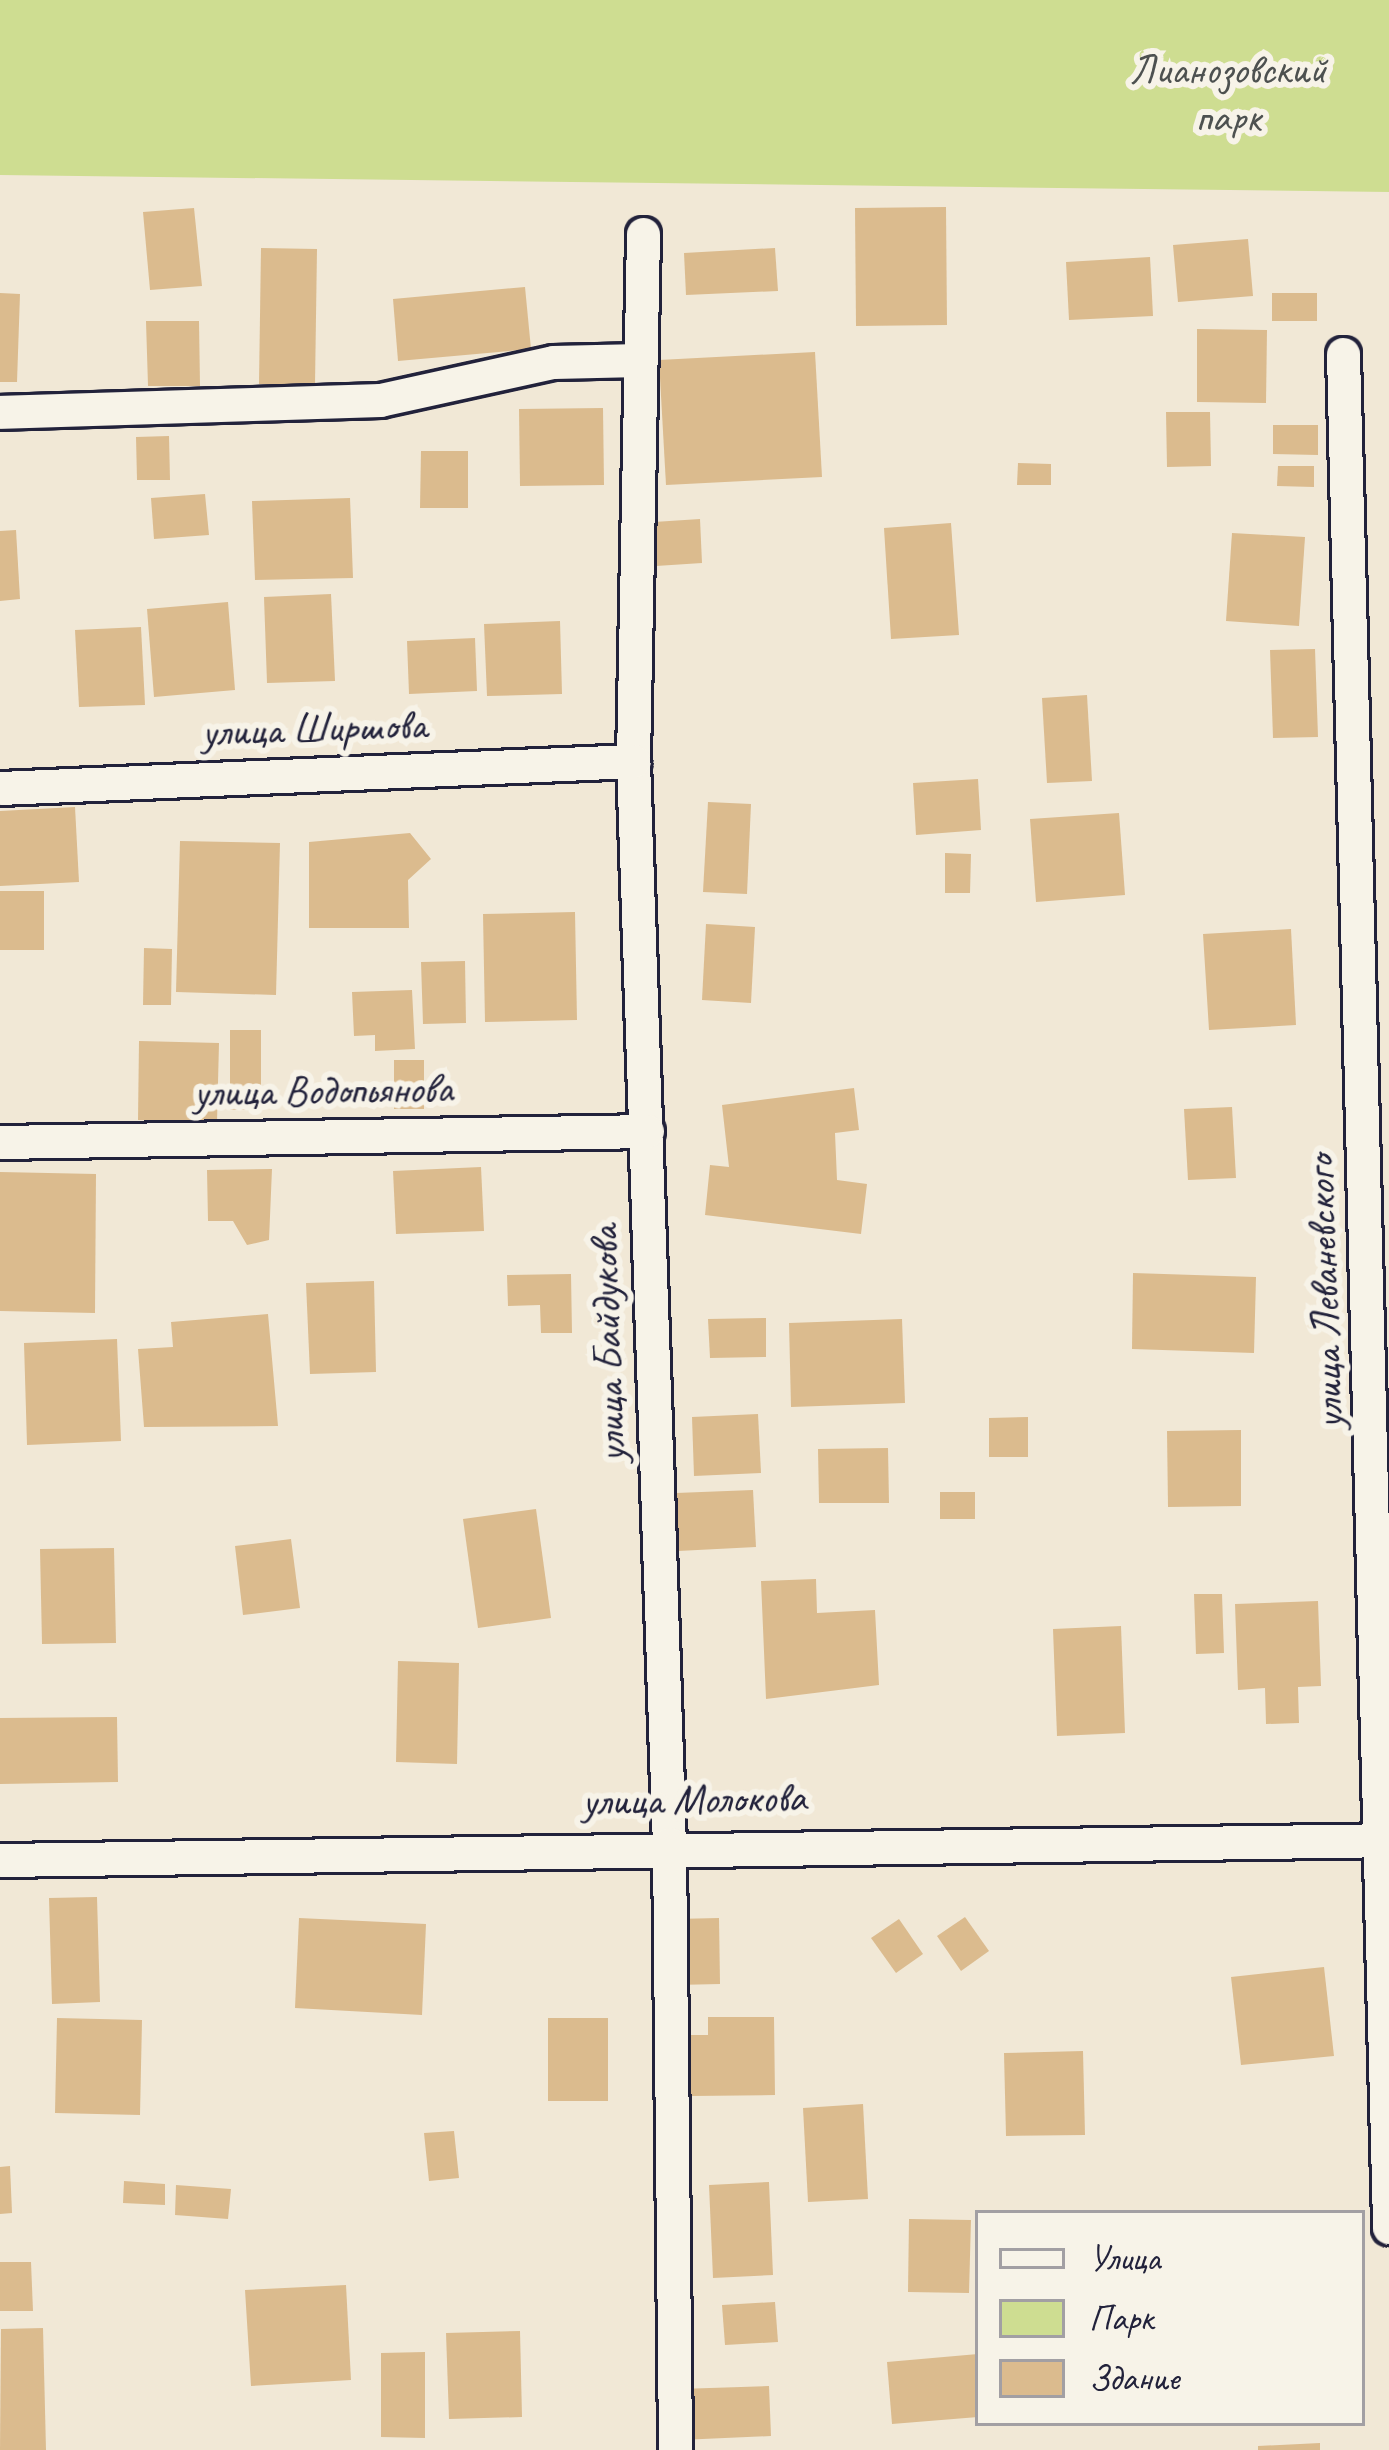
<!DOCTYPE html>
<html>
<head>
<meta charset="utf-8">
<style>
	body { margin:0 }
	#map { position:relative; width:1389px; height:2450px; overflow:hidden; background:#f1e8d6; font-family:Caveat,sans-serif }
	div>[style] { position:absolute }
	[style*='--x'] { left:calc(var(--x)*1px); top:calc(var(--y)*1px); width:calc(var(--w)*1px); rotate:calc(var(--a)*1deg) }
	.green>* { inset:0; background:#cedd91 }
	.building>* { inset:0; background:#dbbb8e }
	.roads { filter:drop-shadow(3px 0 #22223b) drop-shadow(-3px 0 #22223b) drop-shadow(0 3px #22223b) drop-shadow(0 -3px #22223b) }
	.street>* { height:33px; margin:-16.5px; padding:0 16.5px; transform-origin:16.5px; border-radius:16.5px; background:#f7f3e8 }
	span { translate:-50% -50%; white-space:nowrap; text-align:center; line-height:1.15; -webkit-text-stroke:12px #f7f3e8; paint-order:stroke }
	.park-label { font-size:42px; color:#4d5150 }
	.street-label { font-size:42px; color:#22223b }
	.legend { position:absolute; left:975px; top:2210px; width:390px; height:216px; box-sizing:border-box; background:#f7f3e8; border:3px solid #a29fa3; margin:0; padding:15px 21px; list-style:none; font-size:36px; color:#22223b }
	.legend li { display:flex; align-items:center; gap:24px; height:60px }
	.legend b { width:60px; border:3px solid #a29fa3 }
</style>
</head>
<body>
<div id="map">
	<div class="green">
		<div style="clip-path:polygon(0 0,1389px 0,1389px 192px,0 175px)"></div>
	</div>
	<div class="building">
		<div style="clip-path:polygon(946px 207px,947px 325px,856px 326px,855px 208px)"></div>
		<div style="clip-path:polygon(194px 208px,202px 286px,150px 290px,143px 212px)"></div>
		<div style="clip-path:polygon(1248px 239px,1253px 296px,1178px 302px,1173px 245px)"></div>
		<div style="clip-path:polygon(261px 248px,317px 249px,315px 385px,259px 384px)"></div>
		<div style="clip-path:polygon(775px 248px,778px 291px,686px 295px,684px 253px)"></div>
		<div style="clip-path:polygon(1150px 257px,1153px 316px,1069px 320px,1066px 262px)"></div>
		<div style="clip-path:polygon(525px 287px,531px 349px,398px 361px,393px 299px)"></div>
		<div style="clip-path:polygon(0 293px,20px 294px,17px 382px,0 382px)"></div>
		<div style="clip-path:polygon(1272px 293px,1317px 293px,1317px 321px,1272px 321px)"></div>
		<div style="clip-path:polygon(146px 321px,199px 321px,200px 386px,148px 386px)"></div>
		<div style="clip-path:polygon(1197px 329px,1267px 330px,1266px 403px,1197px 402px)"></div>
		<div style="clip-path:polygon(815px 352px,822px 477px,666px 485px,659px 360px)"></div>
		<div style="clip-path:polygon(603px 408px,604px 485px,520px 486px,519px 409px)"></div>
		<div style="clip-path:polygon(1166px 412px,1210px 412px,1211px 466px,1167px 467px)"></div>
		<div style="clip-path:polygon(1273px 425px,1318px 425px,1318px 455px,1273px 454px)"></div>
		<div style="clip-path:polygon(169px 436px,170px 480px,137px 480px,136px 437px)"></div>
		<div style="clip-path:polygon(421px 451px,468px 451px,468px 508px,420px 508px)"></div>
		<div style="clip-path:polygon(1018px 463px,1051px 464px,1051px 485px,1017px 485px)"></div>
		<div style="clip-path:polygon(1278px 466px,1314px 466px,1314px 487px,1277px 486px)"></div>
		<div style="clip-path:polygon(205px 494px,209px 535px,154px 539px,151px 498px)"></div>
		<div style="clip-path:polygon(350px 498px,353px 578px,255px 580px,252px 501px)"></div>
		<div style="clip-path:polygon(700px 519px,702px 563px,656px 566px,654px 522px)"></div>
		<div style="clip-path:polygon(951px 523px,959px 635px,891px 639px,884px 528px)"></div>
		<div style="clip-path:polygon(16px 530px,20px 599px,0 601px,0 531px)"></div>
		<div style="clip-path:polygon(1232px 533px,1305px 537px,1299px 626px,1226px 621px)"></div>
		<div style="clip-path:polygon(331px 594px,335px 681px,267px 683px,264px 597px)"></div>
		<div style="clip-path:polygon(228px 602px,235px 690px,154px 697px,147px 609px)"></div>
		<div style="clip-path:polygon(560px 621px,562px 694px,487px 696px,484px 624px)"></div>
		<div style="clip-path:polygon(141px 627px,145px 705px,79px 707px,75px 630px)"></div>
		<div style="clip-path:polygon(475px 638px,477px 691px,409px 694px,407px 641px)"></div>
		<div style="clip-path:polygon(1315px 649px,1318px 737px,1273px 738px,1270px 650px)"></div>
		<div style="clip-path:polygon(1087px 695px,1092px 781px,1047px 783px,1042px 698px)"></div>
		<div style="clip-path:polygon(978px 779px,981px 830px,916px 835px,913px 783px)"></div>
		<div style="clip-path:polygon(708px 802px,751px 804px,747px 894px,703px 892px)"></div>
		<div style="clip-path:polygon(75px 807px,79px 882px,0 886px,0 811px)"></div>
		<div style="clip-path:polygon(1119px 813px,1125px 895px,1036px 902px,1030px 819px)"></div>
		<div style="clip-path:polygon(410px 833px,431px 859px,408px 880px,409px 928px,309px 928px,309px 842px)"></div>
		<div style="clip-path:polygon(180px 841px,280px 843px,276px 995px,176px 992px)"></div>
		<div style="clip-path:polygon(945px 853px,971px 854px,970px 893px,945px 893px)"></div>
		<div style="clip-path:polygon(0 891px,44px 891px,44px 950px,0 950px)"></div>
		<div style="clip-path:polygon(575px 912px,577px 1020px,485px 1022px,483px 914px)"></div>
		<div style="clip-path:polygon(706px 924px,755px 927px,751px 1003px,702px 1000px)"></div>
		<div style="clip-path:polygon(1291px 929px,1296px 1025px,1209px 1030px,1203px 934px)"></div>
		<div style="clip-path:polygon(144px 948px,172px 949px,171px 1005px,143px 1005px)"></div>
		<div style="clip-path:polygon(465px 961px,466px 1023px,423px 1024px,421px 962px)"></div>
		<div style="clip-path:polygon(412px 990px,415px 1049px,375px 1051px,375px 1035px,354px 1036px,352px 992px)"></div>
		<div style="clip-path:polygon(230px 1030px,261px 1030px,261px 1110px,230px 1110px)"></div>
		<div style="clip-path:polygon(139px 1041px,219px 1043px,217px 1122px,138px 1120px)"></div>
		<div style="clip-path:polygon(394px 1060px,424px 1060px,424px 1109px,394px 1109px)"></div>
		<div style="clip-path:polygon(854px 1088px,859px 1130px,835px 1133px,837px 1180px,867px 1184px,861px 1234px,705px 1215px,710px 1165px,729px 1167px,722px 1105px)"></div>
		<div style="clip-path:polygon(1232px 1107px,1236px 1178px,1188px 1180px,1184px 1109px)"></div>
		<div style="clip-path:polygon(481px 1167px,484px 1231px,396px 1234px,393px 1171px)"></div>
		<div style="clip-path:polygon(272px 1169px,269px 1240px,247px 1245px,233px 1221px,208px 1221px,207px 1170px)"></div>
		<div style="clip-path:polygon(0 1172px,96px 1174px,95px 1313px,0 1311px)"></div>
		<div style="clip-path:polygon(1133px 1273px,1256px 1277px,1254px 1353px,1132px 1349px)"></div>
		<div style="clip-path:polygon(571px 1274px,572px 1333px,541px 1333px,540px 1305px,508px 1306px,507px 1275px)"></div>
		<div style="clip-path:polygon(374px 1281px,376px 1372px,310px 1374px,306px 1283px)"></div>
		<div style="clip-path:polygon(268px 1314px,278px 1426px,144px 1427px,138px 1349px,173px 1347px,171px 1322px)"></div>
		<div style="clip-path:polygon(766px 1318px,766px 1357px,710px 1358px,708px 1319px)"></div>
		<div style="clip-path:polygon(902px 1319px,905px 1403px,791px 1407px,789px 1323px)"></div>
		<div style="clip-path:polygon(117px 1339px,121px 1441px,27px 1445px,24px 1343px)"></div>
		<div style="clip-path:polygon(758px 1414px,761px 1473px,694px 1476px,692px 1417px)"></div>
		<div style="clip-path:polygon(1028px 1417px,1028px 1457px,989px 1457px,989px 1418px)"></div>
		<div style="clip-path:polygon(1241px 1430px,1241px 1506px,1168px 1507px,1167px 1431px)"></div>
		<div style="clip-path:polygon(888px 1448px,889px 1503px,819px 1503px,818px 1449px)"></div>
		<div style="clip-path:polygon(753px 1490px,756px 1547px,678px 1551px,676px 1493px)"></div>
		<div style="clip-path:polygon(940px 1492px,975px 1492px,975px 1519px,940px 1519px)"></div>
		<div style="clip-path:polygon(536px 1509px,551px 1618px,478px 1628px,463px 1519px)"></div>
		<div style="clip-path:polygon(291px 1539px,300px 1608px,243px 1615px,235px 1546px)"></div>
		<div style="clip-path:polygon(114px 1548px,116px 1643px,42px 1644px,40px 1549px)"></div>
		<div style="clip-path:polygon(816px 1579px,817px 1613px,875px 1610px,879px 1685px,766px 1699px,761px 1581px)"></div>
		<div style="clip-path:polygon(1194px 1594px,1222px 1594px,1224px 1653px,1196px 1654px)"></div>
		<div style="clip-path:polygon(1318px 1601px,1321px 1686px,1298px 1687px,1299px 1723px,1266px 1724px,1265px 1688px,1238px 1690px,1235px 1604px)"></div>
		<div style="clip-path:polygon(1121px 1626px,1125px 1733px,1057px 1736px,1053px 1629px)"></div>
		<div style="clip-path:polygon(398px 1661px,459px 1663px,457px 1764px,396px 1762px)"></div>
		<div style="clip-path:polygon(117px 1717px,118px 1782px,0 1784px,0 1718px)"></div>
		<div style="clip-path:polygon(97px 1897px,100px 2002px,52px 2004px,49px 1898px)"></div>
		<div style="clip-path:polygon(965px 1917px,989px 1951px,961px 1971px,937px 1936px)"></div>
		<div style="clip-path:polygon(299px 1918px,426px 1924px,422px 2015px,295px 2008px)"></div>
		<div style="clip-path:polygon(719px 1918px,720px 1984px,676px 1985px,675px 1919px)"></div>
		<div style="clip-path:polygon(899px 1919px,923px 1954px,896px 1973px,871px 1938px)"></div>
		<div style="clip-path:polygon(1324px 1967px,1334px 2056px,1241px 2065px,1231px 1977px)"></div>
		<div style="clip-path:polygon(708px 2017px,774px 2017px,775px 2095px,691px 2096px,690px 2035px,708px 2035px)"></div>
		<div style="clip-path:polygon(57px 2018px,142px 2020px,140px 2115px,55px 2113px)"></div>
		<div style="clip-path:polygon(548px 2018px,608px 2018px,608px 2101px,548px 2101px)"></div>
		<div style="clip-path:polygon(1083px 2051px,1085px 2135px,1006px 2136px,1004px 2053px)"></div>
		<div style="clip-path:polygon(863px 2104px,868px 2199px,808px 2202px,803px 2108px)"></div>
		<div style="clip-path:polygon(454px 2131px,459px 2178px,429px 2181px,424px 2133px)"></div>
		<div style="clip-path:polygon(10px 2166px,12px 2213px,0 2214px,0 2167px)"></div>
		<div style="clip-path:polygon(124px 2181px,165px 2184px,165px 2205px,123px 2203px)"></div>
		<div style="clip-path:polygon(769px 2182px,773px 2275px,713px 2278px,709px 2185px)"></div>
		<div style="clip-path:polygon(176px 2185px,231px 2189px,228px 2219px,175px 2215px)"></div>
		<div style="clip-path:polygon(909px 2219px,971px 2220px,969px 2293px,908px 2292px)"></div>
		<div style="clip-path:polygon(0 2262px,31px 2262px,33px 2311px,0 2311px)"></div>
		<div style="clip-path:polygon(346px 2285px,351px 2380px,251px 2386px,245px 2290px)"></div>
		<div style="clip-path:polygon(775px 2302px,778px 2342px,725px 2345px,722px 2305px)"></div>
		<div style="clip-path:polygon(43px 2328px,46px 2450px,0 2450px,1px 2329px)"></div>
		<div style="clip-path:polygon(520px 2331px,522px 2417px,449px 2419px,446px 2333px)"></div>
		<div style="clip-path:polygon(425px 2352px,425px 2438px,381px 2437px,381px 2353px)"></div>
		<div style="clip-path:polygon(978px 2354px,978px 2417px,892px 2424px,887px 2362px)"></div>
		<div style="clip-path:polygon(769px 2386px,771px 2436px,680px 2440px,679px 2389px)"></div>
		<div style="clip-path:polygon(1320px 2443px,1320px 2450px,1258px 2450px,1258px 2446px)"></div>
	</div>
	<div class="roads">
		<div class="street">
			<div style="--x:643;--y:234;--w:527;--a:91.09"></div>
			<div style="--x:633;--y:761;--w:1084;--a:88.1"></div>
			<div style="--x:669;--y:1844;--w:606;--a:89.43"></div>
			<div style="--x:1343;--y:354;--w:1874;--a:88.59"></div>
			<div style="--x:0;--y:412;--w:380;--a:-1.8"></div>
			<div style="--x:380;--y:400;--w:177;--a:-12.4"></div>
			<div style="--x:553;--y:362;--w:87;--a:-1.3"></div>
			<div style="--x:0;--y:788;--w:634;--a:-2.44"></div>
			<div style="--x:0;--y:1142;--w:647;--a:-0.97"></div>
			<div style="--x:0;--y:1860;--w:1389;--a:-0.82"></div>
		</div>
	</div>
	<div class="park-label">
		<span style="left:1228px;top:94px">Лианозовский<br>парк</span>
	</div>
	<div class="street-label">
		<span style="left:314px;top:729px;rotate:-2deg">улица Ширшова</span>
		<span style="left:323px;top:1091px;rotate:-1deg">улица Водопьянова</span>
		<span style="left:1325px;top:1292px;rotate:-92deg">улица Леваневского</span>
		<span style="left:608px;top:1344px;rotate:-92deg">улица Байдукова</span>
		<span style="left:694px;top:1800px;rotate:-1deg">улица Молокова</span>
	</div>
	<ul class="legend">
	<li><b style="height:15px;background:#f7f3e8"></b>Улица</li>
	<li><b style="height:33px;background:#cedd91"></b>Парк</li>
	<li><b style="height:33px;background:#dbbb8e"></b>Здание</li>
	</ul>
</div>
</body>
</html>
